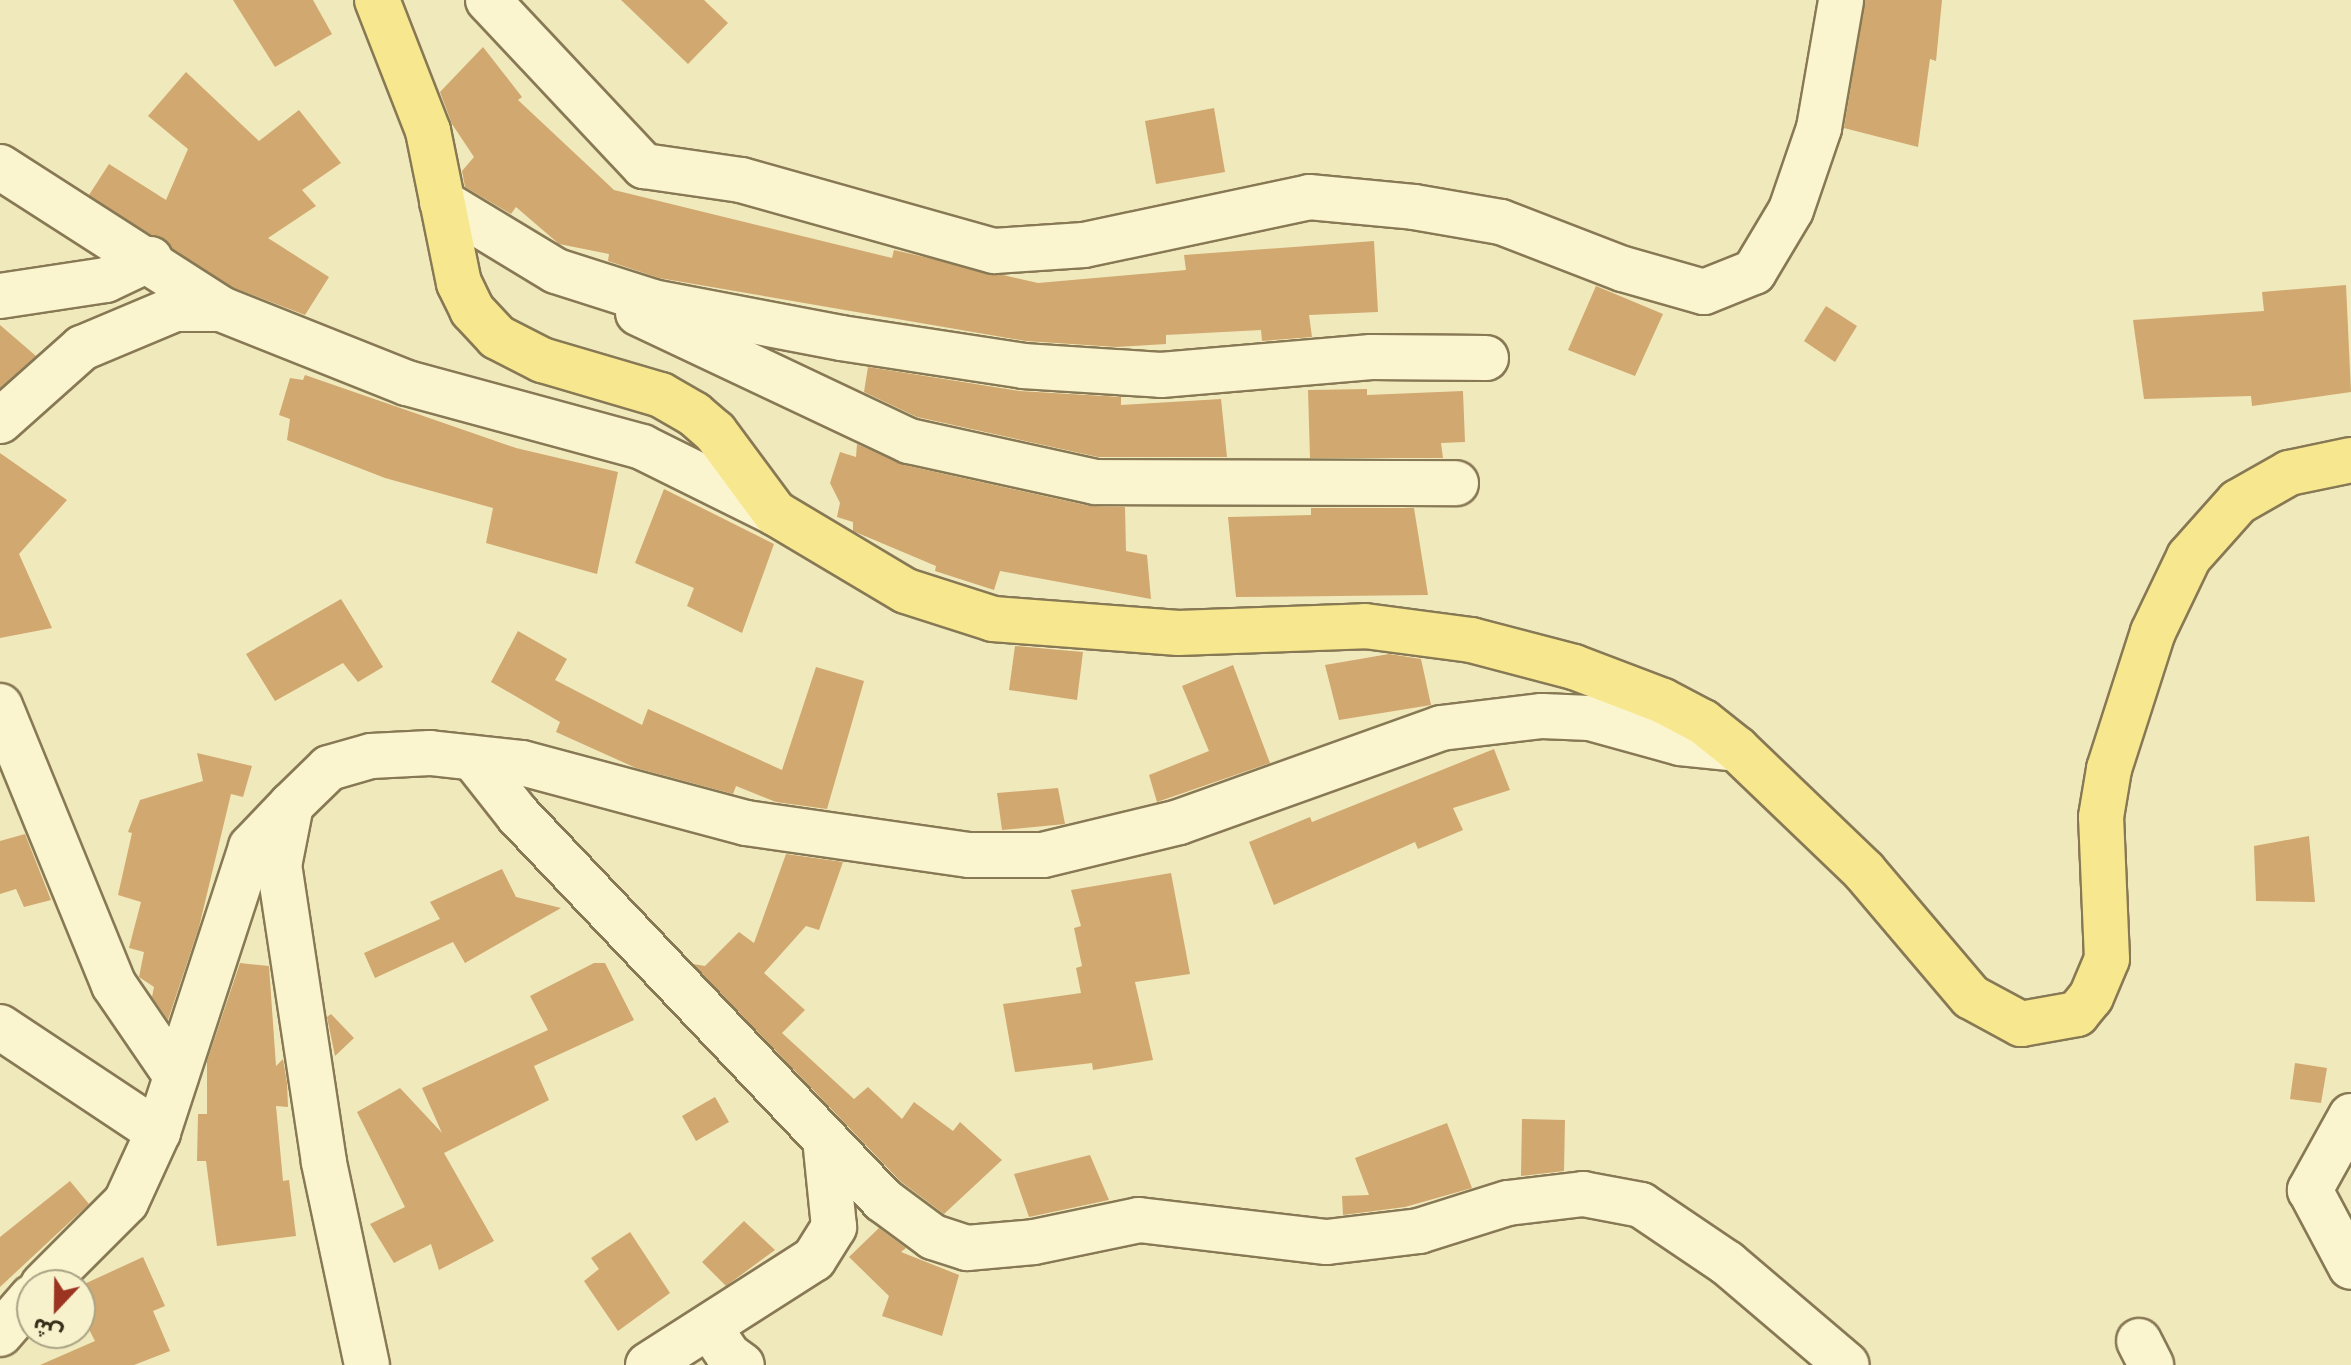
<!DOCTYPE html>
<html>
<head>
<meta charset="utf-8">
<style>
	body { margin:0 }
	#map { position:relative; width:2351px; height:1365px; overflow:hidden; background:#f0e9bc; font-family:"Times New Roman","Noto Sans Arabic",serif }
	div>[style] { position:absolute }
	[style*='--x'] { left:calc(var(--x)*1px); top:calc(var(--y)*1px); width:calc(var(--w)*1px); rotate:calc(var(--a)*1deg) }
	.building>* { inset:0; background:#d1a86f }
	.roads { filter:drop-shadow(2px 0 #887955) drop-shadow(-2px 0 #887955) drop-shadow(0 2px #887955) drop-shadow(0 -2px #887955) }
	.minor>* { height:44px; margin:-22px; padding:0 22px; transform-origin:22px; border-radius:22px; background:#fbf5cf }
	.major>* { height:44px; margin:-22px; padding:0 22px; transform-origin:22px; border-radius:22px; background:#f7e890 }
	span { translate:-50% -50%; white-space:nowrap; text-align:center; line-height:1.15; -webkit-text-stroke:7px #f7f2cc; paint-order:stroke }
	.north { position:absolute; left:16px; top:1269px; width:80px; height:80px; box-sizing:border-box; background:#f7f2cc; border:2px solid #aaa385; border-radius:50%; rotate:202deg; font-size:22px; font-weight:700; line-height:32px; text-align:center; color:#372d1a }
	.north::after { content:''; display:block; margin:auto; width:28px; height:36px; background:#9b3521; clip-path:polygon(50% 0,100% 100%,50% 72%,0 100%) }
</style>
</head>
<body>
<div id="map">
	<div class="building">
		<div style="clip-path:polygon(233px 0,313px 0,332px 34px,275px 67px)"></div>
		<div style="clip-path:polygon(621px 0,704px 0,728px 23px,688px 64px)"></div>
		<div style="clip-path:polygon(1865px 0,1942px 0,1936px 61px,1930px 59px,1918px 147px,1844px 128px)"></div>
		<div style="clip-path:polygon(483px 47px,522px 97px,518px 100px,614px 190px,892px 258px,894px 250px,1038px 283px,1186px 270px,1184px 255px,1374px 241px,1378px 312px,1309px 315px,1312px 337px,1262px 341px,1261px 330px,1166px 335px,1166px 344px,1117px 347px,1026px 341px,659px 278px,608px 261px,609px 254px,559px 244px,516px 207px,511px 214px,465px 187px,462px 171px,474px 157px,452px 124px,440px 92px)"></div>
		<div style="clip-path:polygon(186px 72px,259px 141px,299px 110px,341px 163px,302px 190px,316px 206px,268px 238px,329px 277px,305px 315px,232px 287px,89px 195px,109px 164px,166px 200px,188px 149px,148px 116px)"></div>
		<div style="clip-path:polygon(1214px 108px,1225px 172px,1156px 184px,1145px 121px)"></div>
		<div style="clip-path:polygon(2346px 285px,2351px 392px,2252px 406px,2251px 396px,2144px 399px,2133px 320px,2264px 311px,2262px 292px)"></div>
		<div style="clip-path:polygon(1596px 286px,1663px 314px,1635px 376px,1568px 350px)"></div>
		<div style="clip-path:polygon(1826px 306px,1857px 326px,1835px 362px,1804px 341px)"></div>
		<div style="clip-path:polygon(0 325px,36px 356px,0 388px)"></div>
		<div style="clip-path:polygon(868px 367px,1019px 391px,1121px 397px,1121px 405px,1221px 399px,1227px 457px,1098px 457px,917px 417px,864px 392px)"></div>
		<div style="clip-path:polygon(305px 375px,516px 448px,618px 472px,597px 574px,486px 543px,493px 508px,385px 478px,287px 440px,290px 419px,279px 415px,290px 378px,303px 380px)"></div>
		<div style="clip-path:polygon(1367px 389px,1367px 395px,1463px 391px,1465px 442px,1441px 443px,1443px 458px,1310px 458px,1308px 390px)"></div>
		<div style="clip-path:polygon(857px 444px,904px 465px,1090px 506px,1125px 507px,1126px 551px,1147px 555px,1151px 599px,1000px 571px,994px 590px,935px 571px,936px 566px,853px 531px,853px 522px,837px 517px,840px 503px,830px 483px,840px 452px,856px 457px)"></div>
		<div style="clip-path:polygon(0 453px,67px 500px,19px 554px,52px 628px,0 638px)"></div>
		<div style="clip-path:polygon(664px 489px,774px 544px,742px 633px,687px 606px,694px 588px,635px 563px)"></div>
		<div style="clip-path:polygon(1311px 508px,1414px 508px,1428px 595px,1236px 597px,1228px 517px,1311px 515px)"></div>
		<div style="clip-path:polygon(341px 599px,383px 667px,358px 682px,343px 663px,275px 701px,246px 654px)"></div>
		<div style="clip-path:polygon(518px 631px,567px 659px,555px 680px,642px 725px,648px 709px,782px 770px,816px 667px,864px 681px,827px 809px,776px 802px,736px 786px,733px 794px,636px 768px,556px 732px,560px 722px,491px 682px)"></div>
		<div style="clip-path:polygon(1015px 646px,1083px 652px,1077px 700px,1009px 690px)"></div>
		<div style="clip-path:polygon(1389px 654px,1421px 659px,1431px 705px,1339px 720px,1325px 665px)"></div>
		<div style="clip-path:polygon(1233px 665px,1270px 763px,1157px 802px,1149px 775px,1209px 751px,1182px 686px)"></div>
		<div style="clip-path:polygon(1494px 749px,1510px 790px,1453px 808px,1463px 830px,1418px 849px,1415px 842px,1274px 905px,1249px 842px,1310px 817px,1312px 822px)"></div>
		<div style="clip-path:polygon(197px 753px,252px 766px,243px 797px,231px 794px,199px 927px,168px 1020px,152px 997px,154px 987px,139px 977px,144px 952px,129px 948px,141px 902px,118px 895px,132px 833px,128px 832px,140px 800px,203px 781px)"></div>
		<div style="clip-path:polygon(1058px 788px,1065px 824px,1002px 830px,997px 793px)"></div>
		<div style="clip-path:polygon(25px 834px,51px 900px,24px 907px,16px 889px,0 894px,0 841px)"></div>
		<div style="clip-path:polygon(2309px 836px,2315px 902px,2256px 901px,2254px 846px)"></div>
		<div style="clip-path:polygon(786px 854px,843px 862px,819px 930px,806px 926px,764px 973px,805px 1010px,782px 1033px,854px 1099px,868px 1087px,902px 1119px,914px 1102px,953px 1131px,960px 1122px,1002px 1160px,944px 1214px,900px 1181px,693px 964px,705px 966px,739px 932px,754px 943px)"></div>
		<div style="clip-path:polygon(502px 869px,516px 897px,561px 908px,465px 963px,453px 942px,375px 978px,364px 953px,440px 919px,430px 902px)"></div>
		<div style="clip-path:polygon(1171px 873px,1190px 974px,1135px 982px,1153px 1060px,1093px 1070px,1092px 1063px,1015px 1072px,1003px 1004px,1081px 993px,1076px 968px,1082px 966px,1074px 928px,1081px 926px,1071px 890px)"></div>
		<div style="clip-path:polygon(240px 963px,269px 966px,276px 1066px,283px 1059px,287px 1083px,288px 1107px,276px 1106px,283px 1181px,289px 1180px,296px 1236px,217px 1246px,206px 1161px,197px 1161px,198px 1114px,207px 1114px,207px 1061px)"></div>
		<div style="clip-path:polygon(594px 963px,605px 963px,634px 1020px,534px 1066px,549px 1100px,444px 1153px,494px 1241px,439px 1270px,431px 1244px,394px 1263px,370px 1224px,405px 1207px,357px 1112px,400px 1088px,442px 1133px,422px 1088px,548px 1030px,530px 996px)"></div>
		<div style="clip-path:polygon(331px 1014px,354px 1038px,335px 1056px,327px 1017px)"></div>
		<div style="clip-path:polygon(2295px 1063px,2327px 1068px,2321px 1103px,2290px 1099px)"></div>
		<div style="clip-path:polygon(715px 1097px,729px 1122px,696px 1141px,682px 1116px)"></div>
		<div style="clip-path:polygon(1522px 1119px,1565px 1120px,1564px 1171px,1521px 1176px)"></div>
		<div style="clip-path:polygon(1447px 1123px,1472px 1188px,1405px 1207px,1343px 1215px,1342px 1196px,1369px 1195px,1355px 1158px)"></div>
		<div style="clip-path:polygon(1090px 1155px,1109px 1200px,1029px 1217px,1014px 1174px)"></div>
		<div style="clip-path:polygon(70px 1181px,89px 1204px,0 1287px,0 1237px)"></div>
		<div style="clip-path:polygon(744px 1221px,775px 1250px,726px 1286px,702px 1262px)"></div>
		<div style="clip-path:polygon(879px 1228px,906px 1248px,901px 1252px,959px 1275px,942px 1336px,882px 1316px,889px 1296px,849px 1257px)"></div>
		<div style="clip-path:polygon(630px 1232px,670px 1293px,618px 1331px,584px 1281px,599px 1269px,591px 1258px)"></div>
		<div style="clip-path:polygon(143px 1257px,165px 1306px,153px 1311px,170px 1351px,134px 1365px,40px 1365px,95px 1341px,80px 1312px,80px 1286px)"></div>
	</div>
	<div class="roads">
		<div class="minor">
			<div style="--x:488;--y:0;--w:228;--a:46.8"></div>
			<div style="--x:644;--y:166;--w:98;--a:8.2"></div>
			<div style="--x:741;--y:180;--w:263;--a:15.7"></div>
			<div style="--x:994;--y:251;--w:90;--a:-3.8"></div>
			<div style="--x:1084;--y:245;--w:230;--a:-12"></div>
			<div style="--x:1309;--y:197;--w:105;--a:5.4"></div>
			<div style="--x:1414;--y:207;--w:88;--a:9.8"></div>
			<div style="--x:1501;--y:222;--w:131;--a:21.1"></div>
			<div style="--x:1623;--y:269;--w:84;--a:15.9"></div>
			<div style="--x:1704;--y:292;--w:54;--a:-21.8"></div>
			<div style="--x:1754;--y:272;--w:72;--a:-59.2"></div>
			<div style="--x:1791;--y:210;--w:87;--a:-71.1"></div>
			<div style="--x:1819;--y:128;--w:130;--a:-80.2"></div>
			<div style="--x:0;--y:167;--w:263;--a:32.7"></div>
			<div style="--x:442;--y:202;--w:133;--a:31.2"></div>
			<div style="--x:556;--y:271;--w:102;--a:17.7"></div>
			<div style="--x:653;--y:302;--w:191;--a:10.8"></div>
			<div style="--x:841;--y:338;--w:184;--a:8.7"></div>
			<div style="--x:1023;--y:366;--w:138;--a:3.7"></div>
			<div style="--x:1161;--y:375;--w:211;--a:-4.9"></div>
			<div style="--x:1371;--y:357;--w:115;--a:0.5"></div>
			<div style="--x:0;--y:296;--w:107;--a:-8.6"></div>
			<div style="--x:106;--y:280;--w:49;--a:-25.5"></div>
			<div style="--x:638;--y:313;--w:300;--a:25.3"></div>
			<div style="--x:909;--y:441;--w:190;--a:12.4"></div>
			<div style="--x:1095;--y:482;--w:361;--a:0.2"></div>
			<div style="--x:0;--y:421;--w:110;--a:-41.7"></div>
			<div style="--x:82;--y:348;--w:101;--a:-22.8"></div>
			<div style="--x:175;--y:309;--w:46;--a:0"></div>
			<div style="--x:221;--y:309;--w:200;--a:21.7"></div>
			<div style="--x:407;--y:383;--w:244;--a:15.2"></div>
			<div style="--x:642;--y:447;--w:148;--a:26.4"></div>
			<div style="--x:0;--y:706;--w:301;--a:67.8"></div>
			<div style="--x:114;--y:985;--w:110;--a:55.7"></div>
			<div style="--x:473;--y:758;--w:73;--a:51.7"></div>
			<div style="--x:518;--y:815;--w:531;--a:46.53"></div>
			<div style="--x:883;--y:1200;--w:62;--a:36.5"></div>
			<div style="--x:933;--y:1237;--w:36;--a:18"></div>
			<div style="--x:967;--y:1248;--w:67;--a:-5.1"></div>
			<div style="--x:1034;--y:1242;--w:107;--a:-11.8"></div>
			<div style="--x:1139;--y:1220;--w:189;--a:6.7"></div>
			<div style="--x:1327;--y:1242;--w:93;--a:-6.8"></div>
			<div style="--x:1419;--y:1231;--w:93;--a:-17.5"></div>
			<div style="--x:1508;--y:1203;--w:76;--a:-6.8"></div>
			<div style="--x:1583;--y:1194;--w:59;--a:10.7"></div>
			<div style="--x:1641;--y:1205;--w:104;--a:34"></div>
			<div style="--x:1727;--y:1263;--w:157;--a:40.4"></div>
			<div style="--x:0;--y:1027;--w:190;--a:33.6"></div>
			<div style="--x:2351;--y:1116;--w:85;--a:119"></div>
			<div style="--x:2310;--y:1190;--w:87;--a:62"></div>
			<div style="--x:43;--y:1285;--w:117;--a:-45"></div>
			<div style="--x:126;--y:1202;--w:77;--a:-65.4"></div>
			<div style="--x:158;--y:1132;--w:300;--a:-71.9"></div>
			<div style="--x:251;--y:847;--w:58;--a:-46.4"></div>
			<div style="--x:710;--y:1328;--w:32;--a:56"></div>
			<div style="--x:728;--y:1355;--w:17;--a:36"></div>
			<div style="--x:0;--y:1334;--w:49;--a:-49.1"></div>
			<div style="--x:2139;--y:1341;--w:27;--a:63"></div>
			<div style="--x:367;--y:1365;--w:208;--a:-102"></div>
			<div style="--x:324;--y:1162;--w:299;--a:-98.6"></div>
			<div style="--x:279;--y:866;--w:62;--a:-78.9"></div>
			<div style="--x:291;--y:805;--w:53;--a:-44.2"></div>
			<div style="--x:329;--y:768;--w:44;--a:-15.9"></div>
			<div style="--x:371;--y:756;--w:59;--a:-2.9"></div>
			<div style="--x:430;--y:753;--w:93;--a:6.2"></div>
			<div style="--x:522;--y:763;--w:232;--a:15"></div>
			<div style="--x:746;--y:823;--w:225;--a:8.2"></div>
			<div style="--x:969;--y:855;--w:74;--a:0"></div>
			<div style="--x:1043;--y:855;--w:140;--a:-13.6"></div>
			<div style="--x:1179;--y:822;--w:278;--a:-19.7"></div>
			<div style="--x:1441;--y:728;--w:102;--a:-6.8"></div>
			<div style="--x:1542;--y:716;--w:48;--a:2.4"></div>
			<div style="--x:1590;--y:718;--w:93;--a:15.5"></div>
			<div style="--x:1680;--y:743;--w:57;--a:6"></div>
			<div style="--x:648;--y:1365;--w:197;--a:-32.6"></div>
			<div style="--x:814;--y:1259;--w:38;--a:-58"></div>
			<div style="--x:834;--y:1227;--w:88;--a:-95.8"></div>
		</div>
		<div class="major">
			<div style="--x:377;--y:0;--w:141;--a:68.7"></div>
			<div style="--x:428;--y:131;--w:155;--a:78.5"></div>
			<div style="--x:459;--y:283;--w:30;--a:64"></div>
			<div style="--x:472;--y:310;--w:37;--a:47"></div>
			<div style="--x:497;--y:337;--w:51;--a:27.1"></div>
			<div style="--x:542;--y:360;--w:124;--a:16.4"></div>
			<div style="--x:661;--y:395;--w:38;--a:30"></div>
			<div style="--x:694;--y:414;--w:28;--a:41"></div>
			<div style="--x:715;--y:432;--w:101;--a:53.5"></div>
			<div style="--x:775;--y:513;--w:152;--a:30.8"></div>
			<div style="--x:906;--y:591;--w:91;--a:17.8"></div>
			<div style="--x:993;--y:619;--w:186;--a:4.3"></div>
			<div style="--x:1178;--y:633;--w:187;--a:-2.1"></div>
			<div style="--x:1365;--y:626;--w:107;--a:7.5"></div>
			<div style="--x:1471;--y:640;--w:106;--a:14.7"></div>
			<div style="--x:1574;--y:667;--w:95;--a:20.9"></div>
			<div style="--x:1663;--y:701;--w:45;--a:27.7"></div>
			<div style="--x:1703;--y:722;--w:43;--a:38.5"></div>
			<div style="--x:1737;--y:749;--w:176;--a:43.8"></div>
			<div style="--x:1864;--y:871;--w:165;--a:49.7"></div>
			<div style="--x:1971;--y:997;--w:57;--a:28.4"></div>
			<div style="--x:2021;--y:1024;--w:57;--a:-10.1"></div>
			<div style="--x:2077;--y:1014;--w:22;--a:-51"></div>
			<div style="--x:2091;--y:997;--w:41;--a:-67.2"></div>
			<div style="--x:2107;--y:959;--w:142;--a:-92.4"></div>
			<div style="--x:2101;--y:817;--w:49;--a:-80.5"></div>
			<div style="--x:2109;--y:769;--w:144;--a:-72.2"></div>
			<div style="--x:2153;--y:632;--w:83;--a:-64.4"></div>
			<div style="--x:2189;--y:557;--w:74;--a:-48.3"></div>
			<div style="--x:2238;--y:502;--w:59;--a:-29.6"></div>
			<div style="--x:2289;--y:473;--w:63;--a:-11.8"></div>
		</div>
	</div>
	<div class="north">ش</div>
</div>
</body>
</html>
